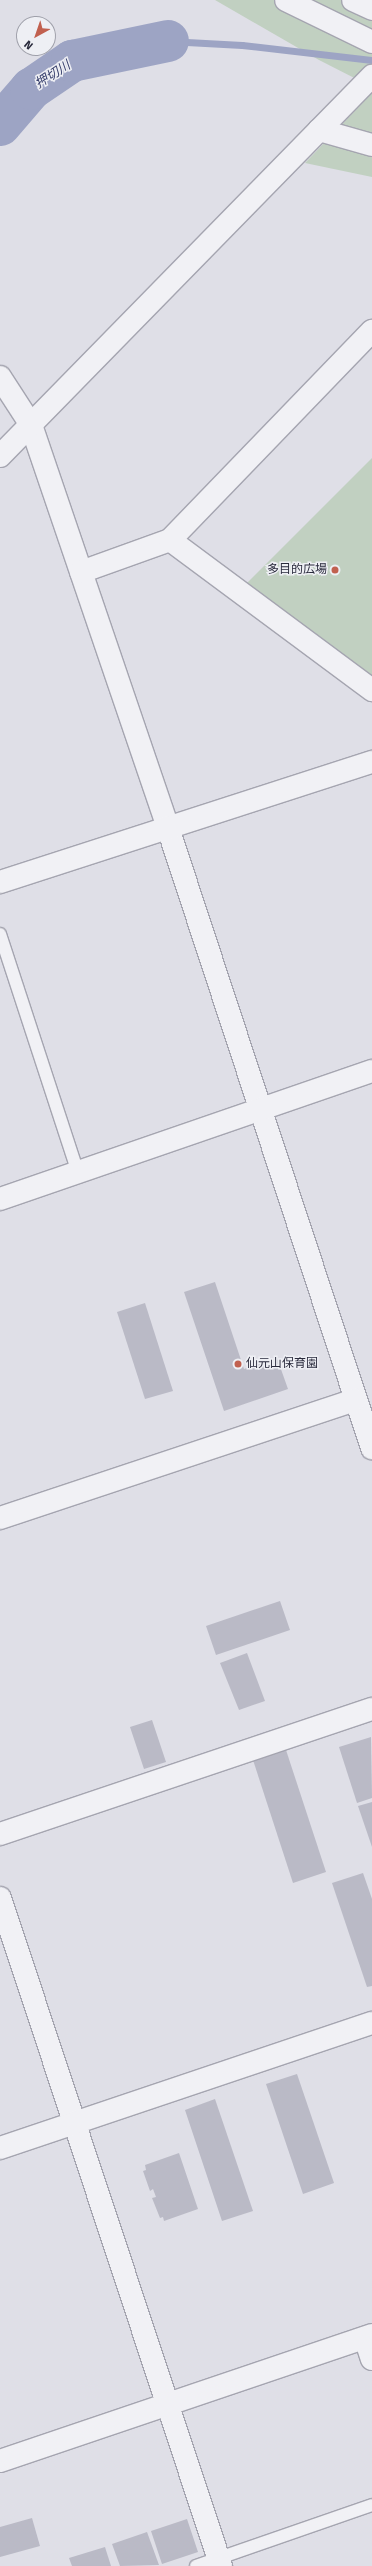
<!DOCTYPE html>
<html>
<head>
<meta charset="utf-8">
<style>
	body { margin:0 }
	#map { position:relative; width:372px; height:2566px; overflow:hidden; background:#dfdfe7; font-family:"Fira Sans","Noto Sans JP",sans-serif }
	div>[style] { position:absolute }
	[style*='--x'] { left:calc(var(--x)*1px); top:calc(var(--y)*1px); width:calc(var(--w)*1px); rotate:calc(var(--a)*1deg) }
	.green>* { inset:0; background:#c1d0c1 }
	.stream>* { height:7px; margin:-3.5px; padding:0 3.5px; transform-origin:3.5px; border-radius:3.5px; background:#9da4c4 }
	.river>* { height:42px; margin:-21px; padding:0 21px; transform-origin:21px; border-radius:21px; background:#9da4c4 }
	.building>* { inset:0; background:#babac6 }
	.roads { filter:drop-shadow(1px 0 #a5a5b0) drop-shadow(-1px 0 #a5a5b0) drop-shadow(0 1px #a5a5b0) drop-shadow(0 -1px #a5a5b0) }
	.service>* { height:12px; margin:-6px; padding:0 6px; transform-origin:6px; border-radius:6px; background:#f1f1f5 }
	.minor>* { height:22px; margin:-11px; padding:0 11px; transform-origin:11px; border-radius:11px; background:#f1f1f5 }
	.tertiary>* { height:22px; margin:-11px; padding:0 11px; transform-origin:11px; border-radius:11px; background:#f1f1f5 }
	.dots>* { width:11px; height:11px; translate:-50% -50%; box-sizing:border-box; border:2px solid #eeeff4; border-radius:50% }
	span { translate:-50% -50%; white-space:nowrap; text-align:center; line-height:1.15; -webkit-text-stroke:3px #eeeff4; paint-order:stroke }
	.poi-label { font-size:12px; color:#292a3c }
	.right { translate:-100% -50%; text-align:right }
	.left { translate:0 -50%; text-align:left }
	.water-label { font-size:13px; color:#373f6c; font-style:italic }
	.north { position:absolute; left:16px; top:16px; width:40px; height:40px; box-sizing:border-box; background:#eeeff4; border:1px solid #9fa0aa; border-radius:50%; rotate:220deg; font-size:11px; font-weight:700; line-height:16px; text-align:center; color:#292a3c }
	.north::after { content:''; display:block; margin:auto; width:14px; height:18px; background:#c1604f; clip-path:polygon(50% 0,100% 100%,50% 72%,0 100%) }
</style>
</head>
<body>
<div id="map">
	<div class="green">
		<div style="clip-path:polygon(215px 0,372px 0,372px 87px,319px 60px)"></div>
		<div style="clip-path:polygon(372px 93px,372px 177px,305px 163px)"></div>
		<div style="clip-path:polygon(372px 458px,372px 681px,246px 584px)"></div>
	</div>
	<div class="stream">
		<div style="--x:168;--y:41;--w:74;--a:3.1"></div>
		<div style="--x:242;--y:45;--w:131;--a:6.6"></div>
	</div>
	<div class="river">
		<div style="--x:0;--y:125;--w:48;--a:-49.3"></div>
		<div style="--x:31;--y:89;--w:50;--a:-34.3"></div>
		<div style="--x:72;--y:61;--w:98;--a:-11.8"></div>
	</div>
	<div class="building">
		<div style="clip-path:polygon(215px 1282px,244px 1369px,277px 1358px,288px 1389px,224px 1411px,184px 1292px)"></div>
		<div style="clip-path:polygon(145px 1303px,173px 1391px,145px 1399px,117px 1312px)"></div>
		<div style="clip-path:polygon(280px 1601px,290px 1630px,216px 1655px,206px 1626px)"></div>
		<div style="clip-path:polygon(247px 1653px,265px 1701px,239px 1710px,220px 1663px)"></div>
		<div style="clip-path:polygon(152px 1720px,166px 1762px,144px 1769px,130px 1727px)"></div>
		<div style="clip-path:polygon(371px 1737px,372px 1798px,357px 1803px,339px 1747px)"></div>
		<div style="clip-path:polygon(286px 1750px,326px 1872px,293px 1883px,253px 1760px)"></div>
		<div style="clip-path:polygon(372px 1802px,372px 1847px,358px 1806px)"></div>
		<div style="clip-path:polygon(363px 1873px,372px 1899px,372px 1986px,367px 1987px,332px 1883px)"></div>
		<div style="clip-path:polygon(297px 2074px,334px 2183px,303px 2194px,266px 2084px)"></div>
		<div style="clip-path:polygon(215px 2099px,253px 2211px,222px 2221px,185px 2110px)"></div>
		<div style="clip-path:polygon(179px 2153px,198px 2209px,164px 2221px,163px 2217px,160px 2218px,152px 2198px,156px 2197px,153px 2189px,150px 2191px,143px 2171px,146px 2170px,145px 2165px)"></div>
		<div style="clip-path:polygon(32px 2518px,40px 2546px,0 2557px,0 2527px)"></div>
		<div style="clip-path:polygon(187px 2519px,198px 2552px,162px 2564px,151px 2531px)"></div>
		<div style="clip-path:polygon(147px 2532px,159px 2565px,120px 2566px,112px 2544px)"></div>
		<div style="clip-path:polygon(105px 2547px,111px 2566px,72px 2566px,69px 2558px)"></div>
	</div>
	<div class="roads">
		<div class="service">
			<div style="--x:0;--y:934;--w:250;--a:71.9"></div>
			<div style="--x:196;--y:2566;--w:186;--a:-19.1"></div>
		</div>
		<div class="minor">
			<div style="--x:286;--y:0;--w:96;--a:26"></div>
			<div style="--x:353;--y:0;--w:21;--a:25"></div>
			<div style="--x:319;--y:130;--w:55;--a:15.8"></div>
			<div style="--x:0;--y:377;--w:57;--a:57.1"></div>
			<div style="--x:31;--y:425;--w:426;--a:71.2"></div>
			<div style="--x:168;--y:828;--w:653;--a:71.79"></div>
			<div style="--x:170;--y:540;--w:291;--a:-46"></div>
			<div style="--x:81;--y:572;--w:95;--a:-19.8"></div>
			<div style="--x:170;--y:540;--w:252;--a:36.6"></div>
			<div style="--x:0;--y:882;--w:391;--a:-17.9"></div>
			<div style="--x:0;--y:1199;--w:393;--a:-19"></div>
			<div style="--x:0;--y:1834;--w:392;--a:-18.6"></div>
			<div style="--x:0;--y:1898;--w:704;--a:71.69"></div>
			<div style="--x:0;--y:2148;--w:392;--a:-18.6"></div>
			<div style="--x:365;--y:2338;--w:22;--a:72"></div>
			<div style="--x:0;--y:2461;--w:393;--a:-18.7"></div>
		</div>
		<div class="tertiary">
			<div style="--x:0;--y:456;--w:532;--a:-45.61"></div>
			<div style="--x:0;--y:1518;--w:374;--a:-18.4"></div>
		</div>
	</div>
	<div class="dots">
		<div style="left:335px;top:570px;background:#c1604f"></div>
		<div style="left:238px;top:1364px;background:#c1604f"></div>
	</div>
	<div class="poi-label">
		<span class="right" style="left:327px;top:570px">多目的広場</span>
		<span class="left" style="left:246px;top:1364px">仙元山保育園</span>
	</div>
	<div class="water-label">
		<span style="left:53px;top:75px;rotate:-33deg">押切川</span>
	</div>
	<div class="north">N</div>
</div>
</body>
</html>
